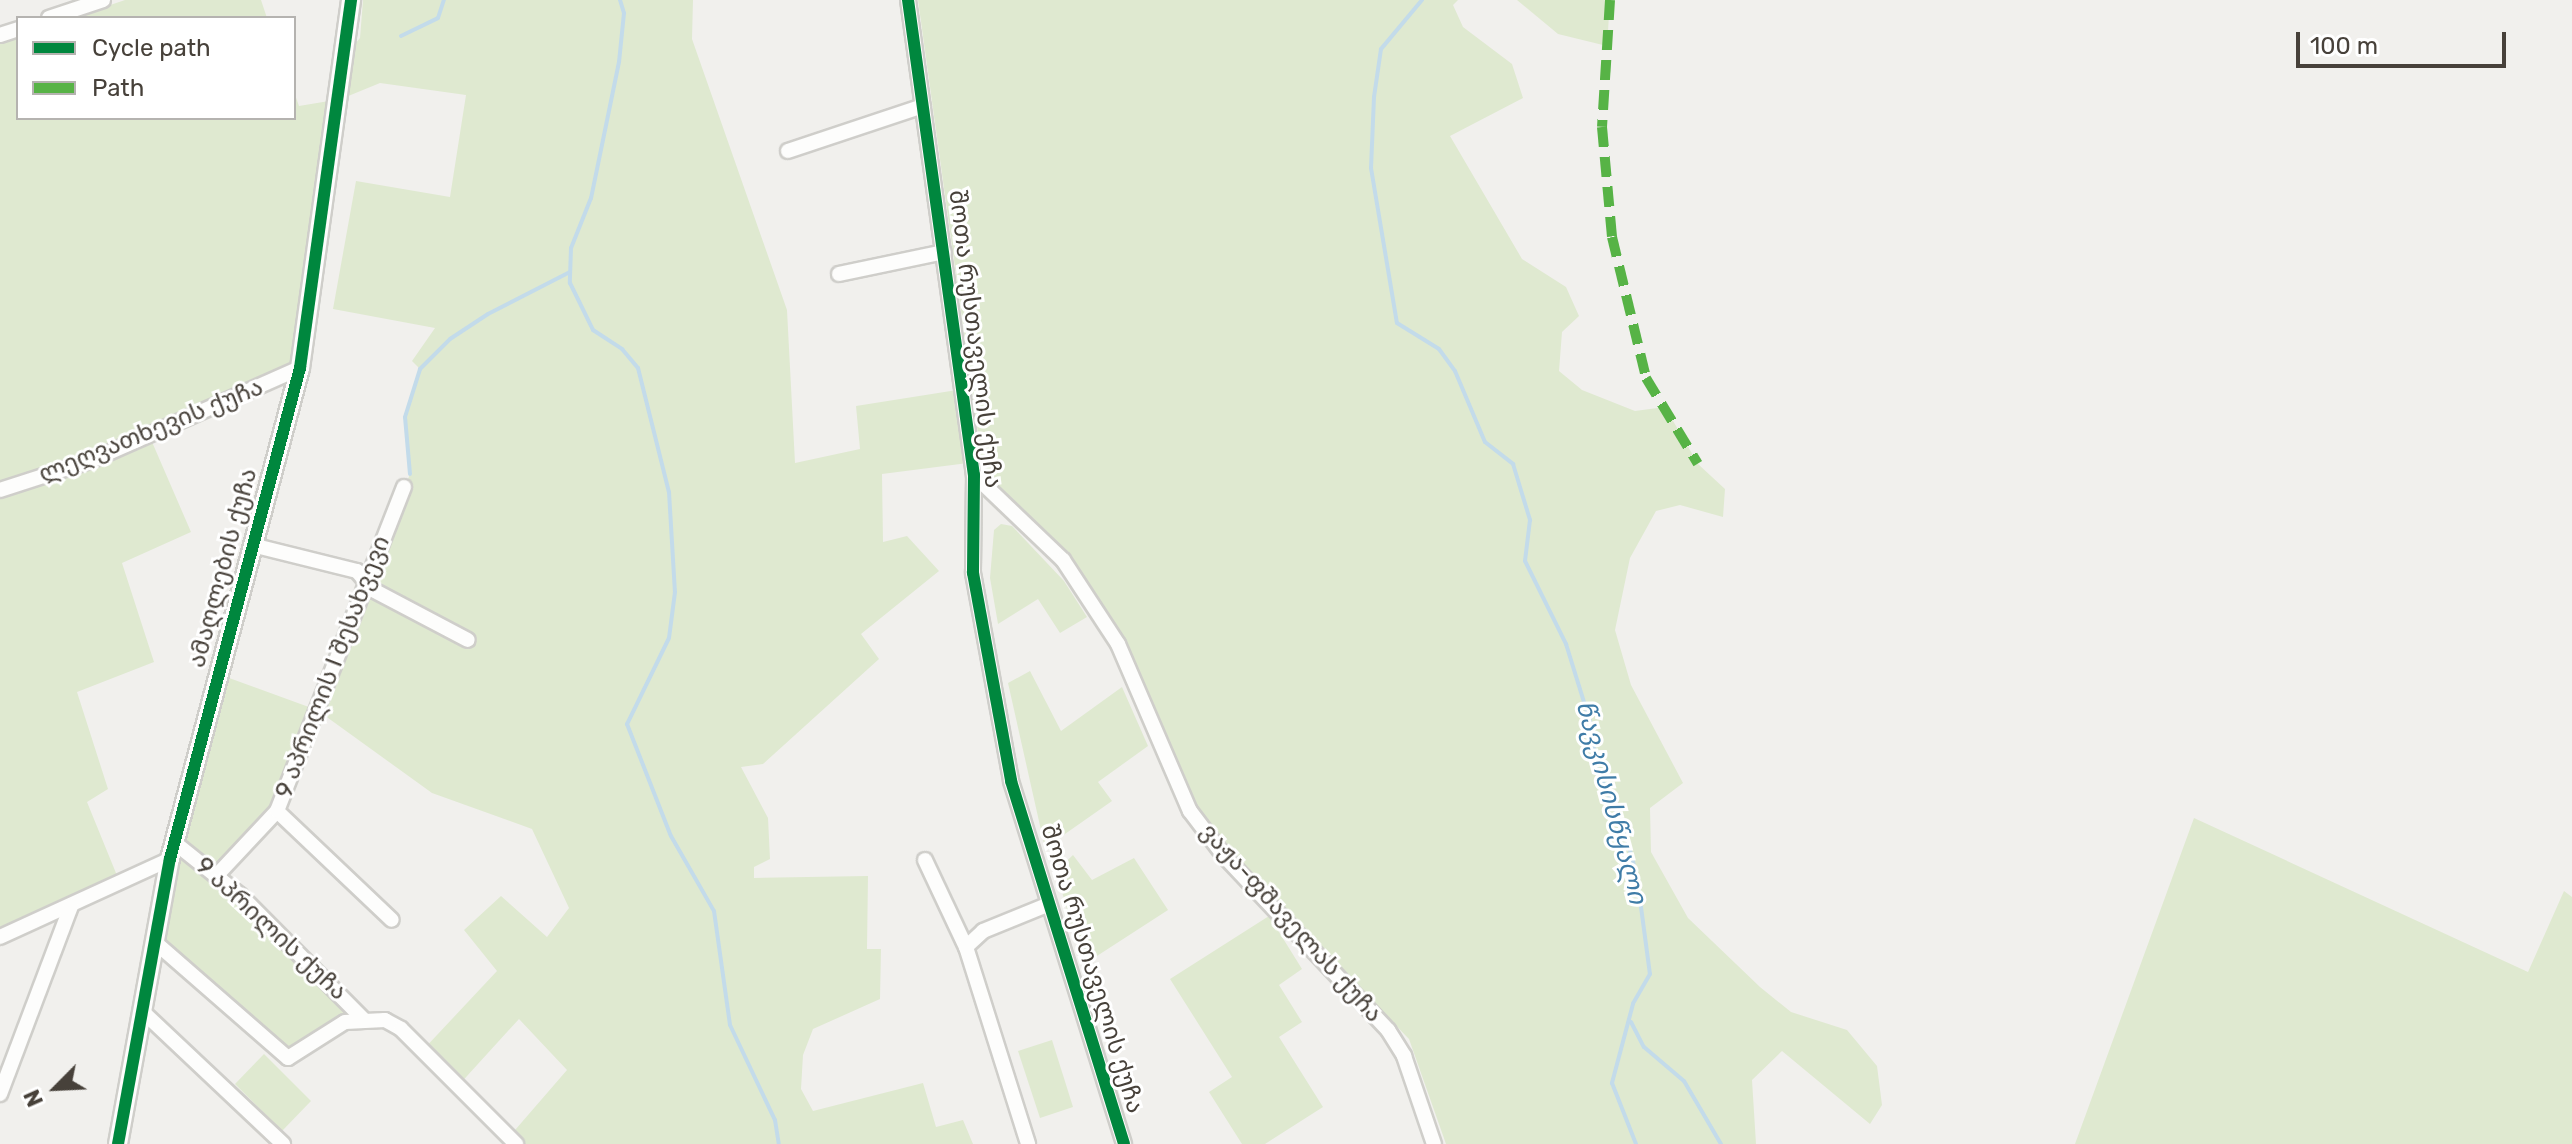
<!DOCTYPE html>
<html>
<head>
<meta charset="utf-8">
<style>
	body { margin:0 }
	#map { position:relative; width:2572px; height:1144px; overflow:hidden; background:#f1f0ed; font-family:Rubik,"Noto Sans Georgian",sans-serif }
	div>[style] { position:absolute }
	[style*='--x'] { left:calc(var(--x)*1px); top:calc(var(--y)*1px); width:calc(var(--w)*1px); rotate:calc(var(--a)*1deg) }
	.green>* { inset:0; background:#dfe9d0 }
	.stream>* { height:4px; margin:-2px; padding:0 2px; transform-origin:2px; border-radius:2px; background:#c3dbea }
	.roads { filter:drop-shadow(2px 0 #cfceca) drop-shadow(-2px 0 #cfceca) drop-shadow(0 2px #cfceca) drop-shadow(0 -2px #cfceca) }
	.minor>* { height:14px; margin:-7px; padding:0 7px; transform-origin:7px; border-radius:7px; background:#fdfdfc }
	.tertiary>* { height:18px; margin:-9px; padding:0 9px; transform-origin:9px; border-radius:9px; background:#fdfdfc }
	.quiet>* { height:10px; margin-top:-5px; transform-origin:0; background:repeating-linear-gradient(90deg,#57b346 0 20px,transparent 0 30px) }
	.cycleway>* { height:12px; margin:-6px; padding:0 6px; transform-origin:6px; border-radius:6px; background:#00873e }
	span { translate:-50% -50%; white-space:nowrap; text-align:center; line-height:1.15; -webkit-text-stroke:6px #fff; paint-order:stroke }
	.street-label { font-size:24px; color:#47413a }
	.water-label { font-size:26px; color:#3f7ca7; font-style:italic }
	.legend { position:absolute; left:16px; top:16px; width:280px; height:104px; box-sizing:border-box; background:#fff; border:2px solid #b5b3b0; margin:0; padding:10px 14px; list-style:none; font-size:24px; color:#47413a }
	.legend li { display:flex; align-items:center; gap:16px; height:40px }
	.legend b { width:40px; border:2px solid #b5b3b0 }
	.north { position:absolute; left:16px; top:1048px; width:80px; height:80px; -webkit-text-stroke:6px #fff; paint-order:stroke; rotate:246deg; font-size:22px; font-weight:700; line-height:32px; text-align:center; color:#47413a }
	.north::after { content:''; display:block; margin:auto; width:28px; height:36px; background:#47413a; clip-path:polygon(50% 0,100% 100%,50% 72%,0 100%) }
	.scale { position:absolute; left:2296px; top:32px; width:210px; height:36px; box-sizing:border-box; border:4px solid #47413a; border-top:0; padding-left:10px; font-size:24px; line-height:28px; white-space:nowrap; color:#47413a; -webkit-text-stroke:6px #fff; paint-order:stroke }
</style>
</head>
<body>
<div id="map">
	<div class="green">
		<div style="clip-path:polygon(125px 0,261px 0,267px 18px,72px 18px)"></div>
		<div style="clip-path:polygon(363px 0,693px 0,692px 39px,787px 310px,795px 463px,860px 449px,856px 406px,957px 390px,968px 463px,882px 474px,883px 542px,907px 536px,939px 571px,861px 634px,879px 659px,763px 764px,741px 767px,768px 818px,770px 859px,754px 867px,754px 878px,868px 876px,867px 949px,881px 949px,880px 999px,813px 1029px,803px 1055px,801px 1089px,813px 1111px,923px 1083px,936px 1127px,963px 1120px,973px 1144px,516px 1144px,509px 1137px,567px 1070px,519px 1019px,457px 1087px,422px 1051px,497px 971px,464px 930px,501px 896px,547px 937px,569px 908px,532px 829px,432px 793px,317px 710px,277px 811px,218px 874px,363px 1019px,288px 1058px,156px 943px,218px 674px,317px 710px,410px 474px,405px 417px,420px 369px,412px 361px,435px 328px,333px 309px,356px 181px,450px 197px,466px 95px,380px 83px,341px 99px,300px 368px,149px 435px,191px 532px,122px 563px,154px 662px,77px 692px,108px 789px,87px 802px,118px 878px,0 933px,0 42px,18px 36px,18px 118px,294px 118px,294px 92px,299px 106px,341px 99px,345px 56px,360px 38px)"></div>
		<div style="clip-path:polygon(918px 0,1458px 0,1453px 5px,1463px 27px,1512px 64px,1523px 98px,1450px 136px,1522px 259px,1566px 287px,1579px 316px,1562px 332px,1559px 371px,1582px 390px,1635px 411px,1665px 407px,1698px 464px,1725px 489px,1723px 517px,1680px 505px,1656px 511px,1630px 558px,1615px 630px,1631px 685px,1683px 783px,1650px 808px,1651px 852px,1688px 918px,1760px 987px,1791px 1012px,1847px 1030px,1877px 1066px,1882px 1105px,1870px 1124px,1782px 1051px,1752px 1080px,1756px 1144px,1446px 1144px,1409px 1039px,1232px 856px,1187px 792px,1132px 658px,1070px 560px,983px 470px)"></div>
		<div style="clip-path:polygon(1517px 0,1610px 0,1607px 46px,1558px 34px)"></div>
		<div style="clip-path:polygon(1001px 524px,1012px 526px,1064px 581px,1087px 617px,1060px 633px,1038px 599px,998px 624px,990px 578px,994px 530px)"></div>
		<div style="clip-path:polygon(1030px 671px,1061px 731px,1122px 687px,1148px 746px,1098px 782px,1112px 801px,1045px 848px,1008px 683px)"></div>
		<div style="clip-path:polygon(2194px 818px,2528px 972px,2564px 891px,2572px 897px,2572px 1144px,2075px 1144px)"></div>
		<div style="clip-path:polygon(1073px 855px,1092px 880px,1134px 858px,1168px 910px,1083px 965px,1056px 871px)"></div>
		<div style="clip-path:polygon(1269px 916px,1302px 969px,1279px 985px,1302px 1022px,1279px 1037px,1323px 1107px,1265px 1144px,1242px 1144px,1209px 1092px,1232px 1077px,1170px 979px)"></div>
		<div style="clip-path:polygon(1052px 1040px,1073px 1107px,1040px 1118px,1018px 1051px)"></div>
		<div style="clip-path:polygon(264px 1054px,311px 1101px,282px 1131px,235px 1084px)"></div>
	</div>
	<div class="stream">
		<div style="--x:620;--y:0;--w:14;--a:73"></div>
		<div style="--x:624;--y:13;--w:49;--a:95.8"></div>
		<div style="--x:619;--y:62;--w:139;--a:101.6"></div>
		<div style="--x:591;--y:198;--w:54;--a:111.8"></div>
		<div style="--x:571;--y:248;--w:35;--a:92"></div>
		<div style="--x:570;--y:283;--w:52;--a:63.9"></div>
		<div style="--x:593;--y:330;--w:35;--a:33"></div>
		<div style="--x:622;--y:349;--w:25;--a:50"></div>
		<div style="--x:638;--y:368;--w:128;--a:76"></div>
		<div style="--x:669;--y:492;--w:100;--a:86.6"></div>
		<div style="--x:675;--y:592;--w:46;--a:97.4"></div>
		<div style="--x:669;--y:638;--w:96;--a:116"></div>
		<div style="--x:627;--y:724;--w:120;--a:68.6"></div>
		<div style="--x:671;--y:836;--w:86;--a:60.2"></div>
		<div style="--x:714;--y:911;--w:115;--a:82"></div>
		<div style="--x:730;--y:1025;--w:105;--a:64.7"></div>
		<div style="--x:775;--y:1120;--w:24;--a:81"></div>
		<div style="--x:1422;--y:0;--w:64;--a:129.9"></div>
		<div style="--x:1381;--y:49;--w:49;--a:98.3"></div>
		<div style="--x:1374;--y:97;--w:71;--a:92.4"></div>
		<div style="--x:1371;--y:168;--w:157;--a:80.5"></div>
		<div style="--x:1397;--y:323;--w:49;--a:31.8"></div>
		<div style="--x:1439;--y:349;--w:27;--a:54"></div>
		<div style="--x:1455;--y:371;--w:77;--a:67.1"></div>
		<div style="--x:1485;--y:442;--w:36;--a:38"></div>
		<div style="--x:1513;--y:464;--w:59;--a:73.1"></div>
		<div style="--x:1530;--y:520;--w:41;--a:97"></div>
		<div style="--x:1525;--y:561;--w:93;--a:63.7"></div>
		<div style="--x:1566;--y:644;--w:91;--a:72.8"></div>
		<div style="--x:1593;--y:731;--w:33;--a:87"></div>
		<div style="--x:1595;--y:764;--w:73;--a:65.9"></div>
		<div style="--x:1625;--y:831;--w:48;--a:75.4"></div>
		<div style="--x:1637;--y:877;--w:98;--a:82.4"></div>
		<div style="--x:1650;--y:974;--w:34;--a:120"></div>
		<div style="--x:1633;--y:1004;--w:82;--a:104.9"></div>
		<div style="--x:1612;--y:1083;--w:66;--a:68.5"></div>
		<div style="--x:401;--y:36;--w:41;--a:-25.9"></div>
		<div style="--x:438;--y:18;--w:19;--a:-72"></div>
		<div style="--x:410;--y:474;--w:57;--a:-95"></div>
		<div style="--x:405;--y:417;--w:50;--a:-72.6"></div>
		<div style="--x:420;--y:369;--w:42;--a:-45"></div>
		<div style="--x:450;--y:339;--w:45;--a:-33.3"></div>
		<div style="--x:488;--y:314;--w:92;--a:-27.1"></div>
		<div style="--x:1631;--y:1022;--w:28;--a:63"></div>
		<div style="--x:1644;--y:1047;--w:52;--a:40.4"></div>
		<div style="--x:1684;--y:1081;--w:73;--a:59.6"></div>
	</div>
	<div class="roads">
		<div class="minor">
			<div style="--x:908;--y:0;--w:480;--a:82.1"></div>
			<div style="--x:974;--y:475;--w:98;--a:90.6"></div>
			<div style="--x:973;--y:573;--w:211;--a:79.6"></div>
			<div style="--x:1011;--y:781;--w:380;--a:72.7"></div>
			<div style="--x:49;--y:18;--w:57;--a:-18.4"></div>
			<div style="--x:0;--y:35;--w:19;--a:-18"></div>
			<div style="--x:788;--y:151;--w:142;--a:-18.4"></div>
			<div style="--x:839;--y:274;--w:107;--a:-11.8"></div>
			<div style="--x:974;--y:475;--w:123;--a:43.7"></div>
			<div style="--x:1063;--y:560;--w:100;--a:56.8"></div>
			<div style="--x:1118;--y:644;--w:182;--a:66.7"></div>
			<div style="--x:1190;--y:811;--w:58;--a:52.7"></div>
			<div style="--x:1225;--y:857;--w:238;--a:46.7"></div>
			<div style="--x:1388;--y:1030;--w:31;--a:58"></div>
			<div style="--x:1404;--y:1056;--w:93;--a:71.2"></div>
			<div style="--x:0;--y:490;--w:95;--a:-17.9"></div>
			<div style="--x:90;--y:461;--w:230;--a:-23.9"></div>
			<div style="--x:252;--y:545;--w:108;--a:13.9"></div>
			<div style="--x:357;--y:571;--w:25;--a:50"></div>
			<div style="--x:373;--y:590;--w:107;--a:27.8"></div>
			<div style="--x:277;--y:811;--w:158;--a:43.5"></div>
			<div style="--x:175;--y:843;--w:83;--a:38.7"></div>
			<div style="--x:240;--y:895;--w:175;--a:45.2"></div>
			<div style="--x:925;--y:860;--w:96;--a:64.8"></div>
			<div style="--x:966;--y:947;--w:207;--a:72.5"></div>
			<div style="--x:218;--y:874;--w:86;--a:-46.9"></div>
			<div style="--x:277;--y:811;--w:348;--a:-68.6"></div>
			<div style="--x:0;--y:937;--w:187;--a:-24.6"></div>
			<div style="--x:156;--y:943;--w:175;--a:41.1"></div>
			<div style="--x:288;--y:1058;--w:67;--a:-32.3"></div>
			<div style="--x:345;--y:1022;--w:40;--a:-2.9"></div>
			<div style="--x:385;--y:1020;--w:18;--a:29"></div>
			<div style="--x:401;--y:1029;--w:163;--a:45"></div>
			<div style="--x:966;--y:947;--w:23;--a:-43"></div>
			<div style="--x:983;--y:931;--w:69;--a:-22.1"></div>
			<div style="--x:142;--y:1011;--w:194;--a:43.3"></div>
			<div style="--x:0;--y:1094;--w:201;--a:-69.3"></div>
		</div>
		<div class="tertiary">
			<div style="--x:118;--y:1144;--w:290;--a:-79.7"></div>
			<div style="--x:170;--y:859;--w:508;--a:-75.17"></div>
			<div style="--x:300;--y:368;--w:372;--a:-82.1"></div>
		</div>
	</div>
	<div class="quiet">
		<div style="--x:1610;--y:0;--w:127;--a:93.6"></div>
		<div style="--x:1602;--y:127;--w:110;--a:84.8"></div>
		<div style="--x:1612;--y:237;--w:145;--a:76.4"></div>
		<div style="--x:1646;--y:378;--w:100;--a:58.8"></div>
	</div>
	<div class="cycleway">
		<div style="--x:908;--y:0;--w:480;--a:82.1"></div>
		<div style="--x:974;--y:475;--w:98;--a:90.6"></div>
		<div style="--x:973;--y:573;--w:211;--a:79.6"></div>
		<div style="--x:1011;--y:781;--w:380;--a:72.7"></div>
		<div style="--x:118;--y:1144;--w:290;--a:-79.7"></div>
		<div style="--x:170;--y:859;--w:508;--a:-75.17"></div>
		<div style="--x:300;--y:368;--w:372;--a:-82.1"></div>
	</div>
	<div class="street-label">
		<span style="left:975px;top:339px;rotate:83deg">შოთა რუსთაველის ქუჩა</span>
		<span style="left:151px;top:431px;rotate:-22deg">ლეღვათხევის ქუჩა</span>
		<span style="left:223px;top:568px;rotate:-75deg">ამაღლების ქუჩა</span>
		<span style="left:333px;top:667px;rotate:-69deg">9 აპრილის I შესახვევი</span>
		<span style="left:1291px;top:923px;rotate:48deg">ვაჟა-ფშაველას ქუჩა</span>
		<span style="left:271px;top:929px;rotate:43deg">9 აპრილის ქუჩა</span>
		<span style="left:1092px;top:969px;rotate:73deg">შოთა რუსთაველის ქუჩა</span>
	</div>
	<div class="water-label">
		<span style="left:1611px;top:802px;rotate:75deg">წავკისისწყალი</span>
	</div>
	<ul class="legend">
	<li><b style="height:10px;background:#00873e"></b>Cycle path</li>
	<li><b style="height:10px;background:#57b346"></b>Path</li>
	</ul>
	<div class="north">N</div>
	<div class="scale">100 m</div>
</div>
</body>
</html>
